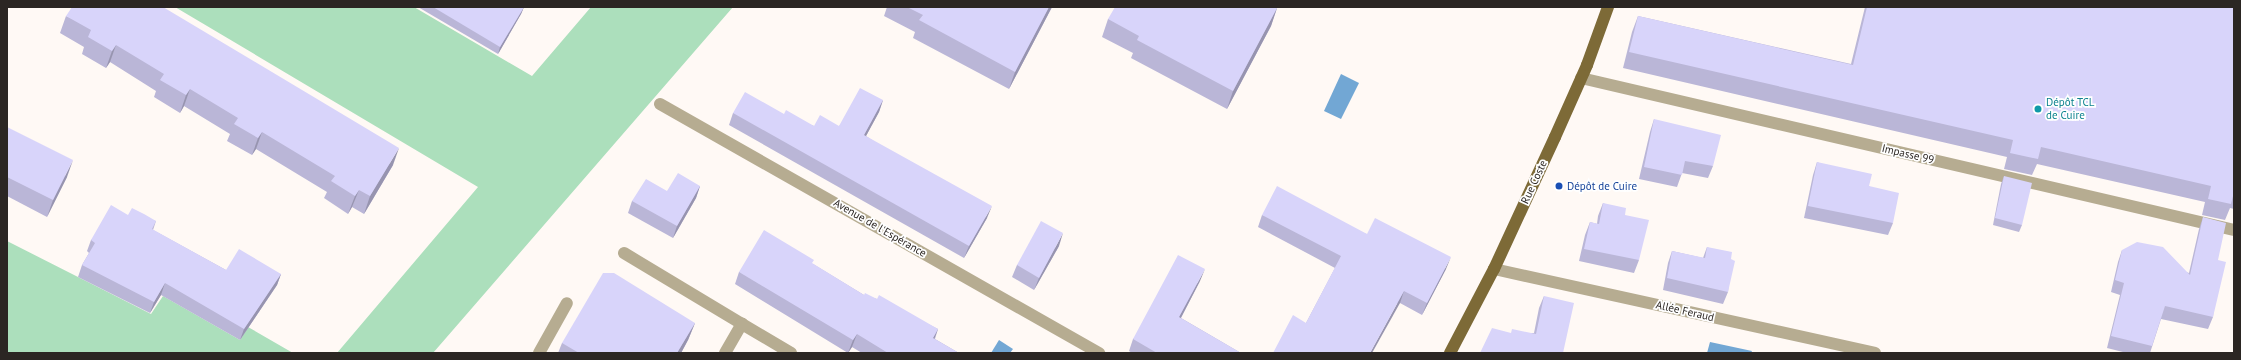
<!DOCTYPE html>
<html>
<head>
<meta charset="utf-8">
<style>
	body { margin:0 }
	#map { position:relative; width:2241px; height:360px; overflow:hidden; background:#fff9f5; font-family:"PT Sans",sans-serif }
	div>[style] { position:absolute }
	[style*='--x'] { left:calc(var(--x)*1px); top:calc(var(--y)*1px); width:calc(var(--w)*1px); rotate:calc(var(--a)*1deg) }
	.green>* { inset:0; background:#acdfbc }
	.water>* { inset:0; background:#72a7d4 }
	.minor>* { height:12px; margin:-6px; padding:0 6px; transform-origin:6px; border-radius:6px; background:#b6ac91 }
	.major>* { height:12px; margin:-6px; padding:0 6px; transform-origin:6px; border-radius:6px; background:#7d6a37 }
	.wall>* { inset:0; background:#bab6d7 }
	.shaded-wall>* { inset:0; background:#9794af }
	.building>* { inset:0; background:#d8d4fa }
	.dots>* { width:11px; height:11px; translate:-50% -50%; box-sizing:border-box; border:2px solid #fff; border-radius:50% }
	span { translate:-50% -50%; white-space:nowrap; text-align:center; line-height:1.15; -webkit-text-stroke:3.5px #fff; paint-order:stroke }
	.culture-label { font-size:11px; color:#0d838f }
	.left { translate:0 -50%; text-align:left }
	.street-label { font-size:11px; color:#2b2623 }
	.transit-label { font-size:11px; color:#164399 }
	.frame { position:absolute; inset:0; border:8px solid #2b2623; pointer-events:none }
</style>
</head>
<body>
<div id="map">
	<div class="green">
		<div style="clip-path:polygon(175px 7px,414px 7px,532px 76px,591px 7px,733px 7px,433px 353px,337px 353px,478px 187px)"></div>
		<div style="clip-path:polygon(7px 241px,151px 314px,163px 296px,240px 340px,248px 327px,293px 353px,7px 353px)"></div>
	</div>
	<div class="water">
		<div style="clip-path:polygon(1341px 74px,1359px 83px,1341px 119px,1324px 111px)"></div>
		<div style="clip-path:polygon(999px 340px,1013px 349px,1010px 353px,991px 353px)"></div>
		<div style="clip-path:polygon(1710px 342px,1752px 351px,1751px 353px,1707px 353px)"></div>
	</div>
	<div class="minor">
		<div style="--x:1581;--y:78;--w:670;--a:13.1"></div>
		<div style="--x:660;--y:104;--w:505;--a:29.56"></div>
		<div style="--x:624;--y:253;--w:138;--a:31"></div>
		<div style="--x:1494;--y:269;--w:390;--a:12.4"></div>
		<div style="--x:539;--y:353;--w:57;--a:-60.8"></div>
		<div style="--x:725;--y:353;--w:34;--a:-60"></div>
		<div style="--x:742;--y:324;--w:57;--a:30.6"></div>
	</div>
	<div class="major">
		<div style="--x:1450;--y:353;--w:95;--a:-62.4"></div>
		<div style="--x:1494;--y:269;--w:145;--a:-65.2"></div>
		<div style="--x:1555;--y:137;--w:79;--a:-66"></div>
		<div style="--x:1587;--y:65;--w:62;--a:-70.1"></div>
	</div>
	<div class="wall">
		<div style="clip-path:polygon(418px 7px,524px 7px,521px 14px,498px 54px)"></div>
		<div style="clip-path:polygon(887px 7px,1052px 7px,1009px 89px,913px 38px,915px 32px,884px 16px)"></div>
		<div style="clip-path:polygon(1865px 7px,2234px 7px,2234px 209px,2230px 208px,2225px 220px,2202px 215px,2205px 202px,2037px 164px,2032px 175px,2004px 169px,2007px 157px,1623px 68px,1632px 32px,1638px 16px,1851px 64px)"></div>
		<div style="clip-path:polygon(1277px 8px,1271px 26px,1227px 109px,1131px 58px,1133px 53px,1102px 37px,1108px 19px)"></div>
		<div style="clip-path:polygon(66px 16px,393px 165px,364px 214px,352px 207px,348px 214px,324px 198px,327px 192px,256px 149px,252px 155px,227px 141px,230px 134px,184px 106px,180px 113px,154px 97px,156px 91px,110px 62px,106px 68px,82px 54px,84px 47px,60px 33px)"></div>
		<div style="clip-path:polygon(883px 100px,879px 112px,866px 136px,987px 218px,964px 258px,729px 125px,733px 113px,784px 114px,814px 126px,839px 126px)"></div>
		<div style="clip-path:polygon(1654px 119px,1713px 166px,1708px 178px,1682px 173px,1677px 187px,1639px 179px,1650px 132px)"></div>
		<div style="clip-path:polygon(7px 127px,67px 177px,47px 217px,7px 196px)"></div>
		<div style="clip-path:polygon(1817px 162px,1869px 186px,1893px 223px,1888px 235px,1804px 218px,1813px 175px)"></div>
		<div style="clip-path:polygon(2004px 176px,2022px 225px,2019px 232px,1993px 225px,2001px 184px)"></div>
		<div style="clip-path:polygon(700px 186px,696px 198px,673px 238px,628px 213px,632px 201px,667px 191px)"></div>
		<div style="clip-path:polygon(1603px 203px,1625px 215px,1639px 260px,1634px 273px,1579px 261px,1585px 235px,1590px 222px,1597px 224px,1598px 216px)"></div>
		<div style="clip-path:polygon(128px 215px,156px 221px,153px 230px,226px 270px,281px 274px,277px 285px,240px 340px,161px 295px,150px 313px,78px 277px,82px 265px,89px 253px,87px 251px,91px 240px)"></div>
		<div style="clip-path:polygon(1262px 215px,1367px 234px,1446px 269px,1422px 315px,1400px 303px,1306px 323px,1335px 268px,1258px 227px)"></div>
		<div style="clip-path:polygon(2203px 217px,2218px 260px,2213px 317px,2208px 329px,2161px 319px,2150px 353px,2127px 353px,2107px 348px,2120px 295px,2111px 292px,2118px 262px,2122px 250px,2189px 273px,2199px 229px)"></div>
		<div style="clip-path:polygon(1059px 246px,1034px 290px,1012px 277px,1017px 265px)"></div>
		<div style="clip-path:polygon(1707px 247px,1731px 259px,1728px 292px,1723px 304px,1663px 290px,1668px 263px,1672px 251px,1703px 258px)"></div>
		<div style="clip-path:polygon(813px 264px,864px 295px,877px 299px,938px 329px,935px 339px,959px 353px,862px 353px,852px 347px,848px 353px,735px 284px,739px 272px)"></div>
		<div style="clip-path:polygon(1200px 281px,1181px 318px,1241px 353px,1132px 353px,1129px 351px,1133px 339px)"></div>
		<div style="clip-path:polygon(1544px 296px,1563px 353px,1511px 333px,1534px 333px,1539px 308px)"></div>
		<div style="clip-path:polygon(695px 323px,688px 340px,681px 353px,558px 353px,562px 343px)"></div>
	</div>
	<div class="shaded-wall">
		<div style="clip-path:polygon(524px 7px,521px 14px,498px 54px,500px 47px)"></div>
		<div style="clip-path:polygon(1049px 7px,1052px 7px,1009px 89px,1015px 72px)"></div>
		<div style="clip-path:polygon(1277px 8px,1271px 26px,1227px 109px,1233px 91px)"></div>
		<div style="clip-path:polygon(116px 45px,110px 62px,106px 68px,112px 51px)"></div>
		<div style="clip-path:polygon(190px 89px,184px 106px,180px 113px,186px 95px)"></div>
		<div style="clip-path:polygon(883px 100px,879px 112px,860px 147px,864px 135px)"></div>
		<div style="clip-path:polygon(262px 132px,256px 149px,252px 155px,258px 138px)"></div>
		<div style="clip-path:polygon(399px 148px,393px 165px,364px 214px,370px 196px)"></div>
		<div style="clip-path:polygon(73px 160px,67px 177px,47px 217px,53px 200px)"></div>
		<div style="clip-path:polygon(700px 186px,696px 198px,673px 238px,677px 226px)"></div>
		<div style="clip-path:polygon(359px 190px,352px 207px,348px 214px,355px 196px)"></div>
		<div style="clip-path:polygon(992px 206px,987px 218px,964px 258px,969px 246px)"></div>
		<div style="clip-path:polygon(1063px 233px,1059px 246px,1034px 290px,1039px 278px)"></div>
		<div style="clip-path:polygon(1451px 257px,1446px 269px,1422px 315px,1427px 303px)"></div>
		<div style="clip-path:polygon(1205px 269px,1200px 281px,1175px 329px,1179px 317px)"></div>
		<div style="clip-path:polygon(281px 274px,277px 285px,240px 340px,244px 329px)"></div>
		<div style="clip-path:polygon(165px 283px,161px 295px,150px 313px,154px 302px)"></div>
		<div style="clip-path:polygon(1404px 291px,1400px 303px,1372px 353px,1370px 353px)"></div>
		<div style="clip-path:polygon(695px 323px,688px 340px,681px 353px,677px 353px)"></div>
		<div style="clip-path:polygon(938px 329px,933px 342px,933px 338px)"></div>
		<div style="clip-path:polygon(857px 334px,852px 347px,848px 353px,853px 340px)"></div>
	</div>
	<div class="building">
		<div style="clip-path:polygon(72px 7px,163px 7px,399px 148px,370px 196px,359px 190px,355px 196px,331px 181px,335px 176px,262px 132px,258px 138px,234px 124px,238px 118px,190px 89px,186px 95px,160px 80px,164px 74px,116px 45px,112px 51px,88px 37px,91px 30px,66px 16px)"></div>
		<div style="clip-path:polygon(433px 7px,524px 7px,500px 47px)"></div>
		<div style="clip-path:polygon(907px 7px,1049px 7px,1015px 72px,919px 20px,923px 15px)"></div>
		<div style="clip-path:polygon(1115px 7px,1274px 7px,1277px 8px,1233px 91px,1137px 40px,1139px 36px,1108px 19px)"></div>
		<div style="clip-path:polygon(1867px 7px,2234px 7px,2234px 192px,2231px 204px,2208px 199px,2211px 186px,2041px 147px,2038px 159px,2010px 153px,2013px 140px,1629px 52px,1638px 16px,1853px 65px)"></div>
		<div style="clip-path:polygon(860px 88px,883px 100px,864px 135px,992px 206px,969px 246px,733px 113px,745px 92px,784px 114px,786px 110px,814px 126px,820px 115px,839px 126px)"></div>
		<div style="clip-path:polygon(1654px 119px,1721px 135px,1713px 166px,1685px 161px,1682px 175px,1644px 167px)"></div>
		<div style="clip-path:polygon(7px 127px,73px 160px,53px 200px,7px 177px)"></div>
		<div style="clip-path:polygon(1817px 162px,1872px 174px,1869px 186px,1899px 193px,1893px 223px,1808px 206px)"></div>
		<div style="clip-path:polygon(678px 173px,700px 186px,677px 226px,632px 201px,646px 179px,667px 191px)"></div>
		<div style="clip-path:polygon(2004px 176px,2032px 183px,2022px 225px,1995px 218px)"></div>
		<div style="clip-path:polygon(1277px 186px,1367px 234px,1375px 218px,1451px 257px,1427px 303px,1404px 291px,1370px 353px,1273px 353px,1293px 315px,1306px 323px,1341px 256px,1262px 215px)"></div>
		<div style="clip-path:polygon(1603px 203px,1626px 208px,1625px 215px,1649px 220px,1639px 260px,1584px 249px,1590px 222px,1599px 224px)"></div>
		<div style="clip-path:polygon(111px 205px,128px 215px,132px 208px,144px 214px,156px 221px,152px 229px,226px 270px,239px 249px,281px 274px,244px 329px,165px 283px,154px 302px,82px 265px,95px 243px,91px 240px)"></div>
		<div style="clip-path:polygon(2203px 217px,2226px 223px,2218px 260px,2226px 262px,2213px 317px,2165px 306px,2152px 346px,2111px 336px,2124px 283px,2115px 280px,2122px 250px,2137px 242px,2163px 247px,2190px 275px)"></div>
		<div style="clip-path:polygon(1041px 221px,1063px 233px,1039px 278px,1017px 265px)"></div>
		<div style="clip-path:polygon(764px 230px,814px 260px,812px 263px,864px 295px,865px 293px,877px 299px,879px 295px,938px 329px,933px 338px,959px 353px,888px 353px,857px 334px,853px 340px,739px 272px)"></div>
		<div style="clip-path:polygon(1707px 247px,1732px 252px,1731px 259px,1735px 261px,1728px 292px,1667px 278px,1672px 251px,1705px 258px)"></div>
		<div style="clip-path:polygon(1178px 255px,1205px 269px,1179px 317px,1241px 353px,1157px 353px,1133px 339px)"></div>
		<div style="clip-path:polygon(603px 273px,614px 273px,695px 323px,677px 353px,579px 353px,562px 343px)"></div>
		<div style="clip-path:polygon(1544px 296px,1574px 303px,1563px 353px,1480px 353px,1492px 328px,1511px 333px,1512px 329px,1536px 334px)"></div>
	</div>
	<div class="dots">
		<div style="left:2038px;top:109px;background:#0f9aa8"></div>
		<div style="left:1559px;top:186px;background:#1a4fb4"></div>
	</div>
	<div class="culture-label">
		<span class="left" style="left:2046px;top:109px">Dépôt TCL<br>de Cuire</span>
	</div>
	<div class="street-label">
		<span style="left:1908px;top:154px;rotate:13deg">Impasse 99</span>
		<span style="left:1534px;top:182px;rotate:-65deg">Rue Coste</span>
		<span style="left:880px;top:228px;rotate:30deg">Avenue de l'Espérance</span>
		<span style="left:1685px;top:311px;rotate:13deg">Allée Feraud</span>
	</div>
	<div class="transit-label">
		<span class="left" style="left:1567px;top:186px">Dépôt de Cuire</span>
	</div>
	<div class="frame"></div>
</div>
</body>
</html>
